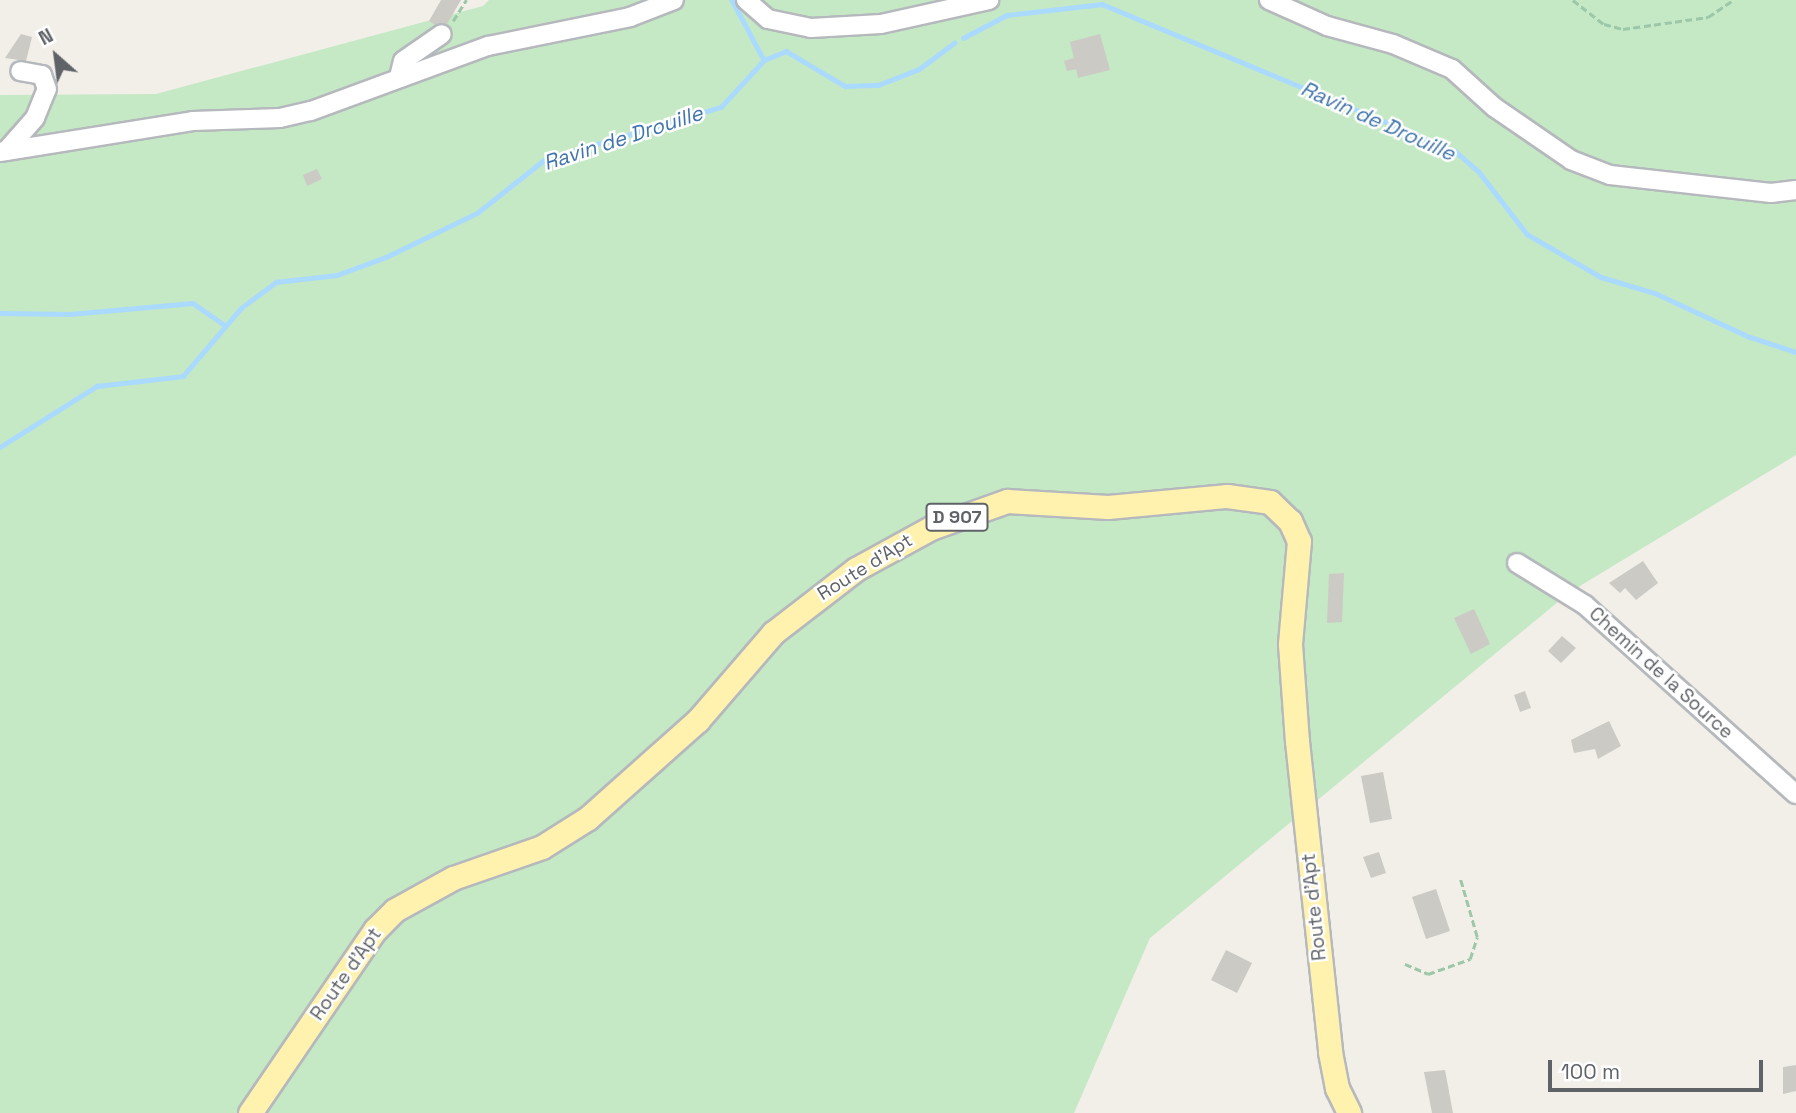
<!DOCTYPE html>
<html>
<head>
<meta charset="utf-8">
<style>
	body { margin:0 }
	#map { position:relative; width:1796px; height:1113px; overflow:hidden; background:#f1efe8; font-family:"Space Grotesk",sans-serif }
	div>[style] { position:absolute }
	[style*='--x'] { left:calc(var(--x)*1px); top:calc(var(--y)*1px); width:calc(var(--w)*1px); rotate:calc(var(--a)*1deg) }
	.green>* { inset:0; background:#c5e8c5 }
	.stream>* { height:4.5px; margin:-2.25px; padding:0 2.25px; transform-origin:2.25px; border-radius:2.25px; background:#aadaff }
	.building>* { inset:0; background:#cccac5 }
	.path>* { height:2.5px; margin-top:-1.25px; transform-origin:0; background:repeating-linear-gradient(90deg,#9cc7a9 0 7px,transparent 0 10.5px) }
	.roads { filter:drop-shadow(2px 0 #b5b8bc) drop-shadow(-2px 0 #b5b8bc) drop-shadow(0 2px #b5b8bc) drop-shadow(0 -2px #b5b8bc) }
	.minor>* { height:18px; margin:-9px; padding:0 9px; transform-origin:9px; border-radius:9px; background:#fff }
	.major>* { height:23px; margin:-11.5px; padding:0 11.5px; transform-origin:11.5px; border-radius:11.5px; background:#fff2af }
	span { translate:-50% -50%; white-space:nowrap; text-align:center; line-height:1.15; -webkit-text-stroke:5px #fff; paint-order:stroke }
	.shield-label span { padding:2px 5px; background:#fff; border:2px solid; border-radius:5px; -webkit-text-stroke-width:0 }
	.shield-label { font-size:18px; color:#5f6368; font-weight:700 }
	.street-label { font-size:19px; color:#5f6368 }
	.water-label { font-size:21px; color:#4174aa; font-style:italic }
	.north { position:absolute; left:21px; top:21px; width:70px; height:70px; -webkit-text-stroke:5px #fff; paint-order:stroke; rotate:332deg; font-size:19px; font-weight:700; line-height:28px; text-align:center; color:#5f6368 }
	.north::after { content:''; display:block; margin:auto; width:24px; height:32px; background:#5f6368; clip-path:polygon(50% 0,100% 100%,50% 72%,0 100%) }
	.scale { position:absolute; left:1548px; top:1060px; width:215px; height:32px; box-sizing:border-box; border:4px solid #5f6368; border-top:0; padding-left:9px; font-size:21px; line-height:24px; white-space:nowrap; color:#5f6368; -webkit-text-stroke:5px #fff; paint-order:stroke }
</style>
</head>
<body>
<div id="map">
	<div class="green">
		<div style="clip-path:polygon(489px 0,1796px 0,1796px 455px,1570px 592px,1150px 938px,1074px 1113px,0 1113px,0 95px,156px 94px,483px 6px)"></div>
	</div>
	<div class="stream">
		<div style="--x:732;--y:0;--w:68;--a:61.9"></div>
		<div style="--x:963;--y:38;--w:50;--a:-27.6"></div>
		<div style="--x:1007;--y:15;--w:96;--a:-6.6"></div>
		<div style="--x:1102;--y:4;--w:382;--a:22.6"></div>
		<div style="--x:1455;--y:151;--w:33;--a:41"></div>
		<div style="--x:1480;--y:173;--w:77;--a:52.4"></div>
		<div style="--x:1527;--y:234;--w:86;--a:30.2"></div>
		<div style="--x:1601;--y:277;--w:56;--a:16.5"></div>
		<div style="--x:1655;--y:293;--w:105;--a:24.9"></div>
		<div style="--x:1750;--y:337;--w:48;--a:18.1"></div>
		<div style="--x:0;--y:313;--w:70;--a:0.8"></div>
		<div style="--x:70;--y:314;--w:123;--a:-5.1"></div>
		<div style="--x:193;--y:303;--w:38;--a:35"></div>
		<div style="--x:0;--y:447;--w:115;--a:-32.2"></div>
		<div style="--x:97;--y:386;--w:87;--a:-6.6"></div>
		<div style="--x:183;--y:376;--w:89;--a:-49.5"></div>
		<div style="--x:241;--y:308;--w:44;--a:-36.6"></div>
		<div style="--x:276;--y:282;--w:61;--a:-6.5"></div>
		<div style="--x:337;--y:275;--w:52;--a:-20.2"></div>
		<div style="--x:386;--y:257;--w:101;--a:-25.8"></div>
		<div style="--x:477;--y:213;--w:85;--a:-38.3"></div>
		<div style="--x:544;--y:160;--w:185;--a:-16.7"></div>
		<div style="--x:721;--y:107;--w:64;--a:-47.5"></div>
		<div style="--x:764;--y:60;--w:24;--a:-22"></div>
		<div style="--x:786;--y:51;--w:69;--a:30.7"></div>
		<div style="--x:845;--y:86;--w:33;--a:-2"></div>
		<div style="--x:878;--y:85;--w:44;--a:-21.3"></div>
		<div style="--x:919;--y:69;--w:44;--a:-36.6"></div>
	</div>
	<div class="building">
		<div style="clip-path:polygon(441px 0,461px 0,447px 24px,435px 25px,429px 21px)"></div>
		<div style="clip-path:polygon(21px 34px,32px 37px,26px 61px,5px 58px)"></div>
		<div style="clip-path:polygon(1100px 34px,1110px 70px,1078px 78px,1076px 69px,1067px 71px,1064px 61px,1074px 58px,1070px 42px)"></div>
		<div style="clip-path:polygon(317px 169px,322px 179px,307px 186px,303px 175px)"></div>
		<div style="clip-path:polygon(1643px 561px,1658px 583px,1636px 600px,1625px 588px,1620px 593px,1609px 583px)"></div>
		<div style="clip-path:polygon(1344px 573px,1342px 622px,1327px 623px,1329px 574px)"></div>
		<div style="clip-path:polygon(1474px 609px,1490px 644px,1471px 654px,1454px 618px)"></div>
		<div style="clip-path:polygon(1562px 636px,1576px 648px,1561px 663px,1548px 651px)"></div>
		<div style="clip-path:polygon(1525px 691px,1531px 708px,1520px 712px,1514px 695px)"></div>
		<div style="clip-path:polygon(1609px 721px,1621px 746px,1598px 759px,1595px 749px,1574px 753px,1571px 740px)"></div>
		<div style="clip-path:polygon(1383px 772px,1392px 819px,1370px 823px,1361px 776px)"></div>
		<div style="clip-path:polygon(1379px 852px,1386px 873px,1371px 878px,1363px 857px)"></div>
		<div style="clip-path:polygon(1436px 889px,1450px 931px,1426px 939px,1412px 897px)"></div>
		<div style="clip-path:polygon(1226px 950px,1252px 963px,1237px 993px,1211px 980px)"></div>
		<div style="clip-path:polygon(1796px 1065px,1796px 1091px,1783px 1094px,1783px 1067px)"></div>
		<div style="clip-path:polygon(1445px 1070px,1453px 1113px,1432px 1113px,1424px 1072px)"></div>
	</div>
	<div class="path">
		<div style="--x:1573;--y:0;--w:39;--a:38"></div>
		<div style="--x:1604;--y:24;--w:20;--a:15"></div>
		<div style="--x:1623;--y:29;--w:86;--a:-8"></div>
		<div style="--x:1708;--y:17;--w:30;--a:-34"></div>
		<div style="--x:453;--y:21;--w:25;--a:-58"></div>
		<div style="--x:1405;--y:964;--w:25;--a:23"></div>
		<div style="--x:1428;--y:974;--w:45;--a:-19.7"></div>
		<div style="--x:1470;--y:959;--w:23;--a:-72"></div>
		<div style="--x:1477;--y:937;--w:61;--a:-106.1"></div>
	</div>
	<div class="roads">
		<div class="minor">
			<div style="--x:746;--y:0;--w:29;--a:41"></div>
			<div style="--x:768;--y:19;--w:44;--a:11.8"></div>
			<div style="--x:811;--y:28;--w:70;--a:-3.3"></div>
			<div style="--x:881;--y:24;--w:111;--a:-12.5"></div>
			<div style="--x:1269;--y:0;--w:64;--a:24.1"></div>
			<div style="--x:1327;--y:26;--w:68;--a:15.3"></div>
			<div style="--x:1393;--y:44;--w:64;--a:23"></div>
			<div style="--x:1452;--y:69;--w:57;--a:42.1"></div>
			<div style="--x:1494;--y:107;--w:93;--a:34.5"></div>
			<div style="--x:1571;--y:160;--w:42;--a:21"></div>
			<div style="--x:1610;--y:175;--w:162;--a:6.4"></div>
			<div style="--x:1771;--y:193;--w:25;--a:-7"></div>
			<div style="--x:399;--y:77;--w:16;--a:-76"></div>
			<div style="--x:403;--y:61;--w:47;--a:-34.7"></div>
			<div style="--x:6;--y:151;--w:44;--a:-48.7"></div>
			<div style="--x:35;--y:118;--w:31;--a:-68"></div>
			<div style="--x:47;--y:89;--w:15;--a:-110"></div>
			<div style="--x:42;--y:75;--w:22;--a:-170"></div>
			<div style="--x:0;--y:152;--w:195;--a:-9.1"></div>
			<div style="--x:193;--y:121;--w:87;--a:-2"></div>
			<div style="--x:280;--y:118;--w:32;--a:-13"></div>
			<div style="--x:311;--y:111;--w:189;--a:-20.2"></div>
			<div style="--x:488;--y:46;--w:145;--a:-11.5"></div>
			<div style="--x:630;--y:17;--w:47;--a:-21.1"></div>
			<div style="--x:1517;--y:563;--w:80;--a:31.7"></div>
			<div style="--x:1585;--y:605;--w:283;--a:41.9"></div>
		</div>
		<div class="major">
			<div style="--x:250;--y:1113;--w:222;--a:-55.7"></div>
			<div style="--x:375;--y:930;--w:28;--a:-45"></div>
			<div style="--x:395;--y:910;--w:66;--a:-28.9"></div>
			<div style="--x:453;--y:878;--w:94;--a:-19.2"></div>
			<div style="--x:542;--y:847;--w:54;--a:-32.2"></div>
			<div style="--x:588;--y:818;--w:147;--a:-41.7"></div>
			<div style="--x:698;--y:720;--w:115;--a:-49.2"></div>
			<div style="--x:773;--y:633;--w:105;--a:-37.6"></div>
			<div style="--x:856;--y:569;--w:85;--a:-28.7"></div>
			<div style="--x:931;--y:528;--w:81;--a:-19.6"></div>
			<div style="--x:1007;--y:501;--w:101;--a:3.4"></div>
			<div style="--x:1108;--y:507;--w:120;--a:-5.3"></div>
			<div style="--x:1227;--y:496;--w:43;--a:7.9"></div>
			<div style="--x:1270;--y:502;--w:28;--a:44"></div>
			<div style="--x:1290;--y:521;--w:22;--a:66"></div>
			<div style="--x:1299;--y:541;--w:103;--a:95"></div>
			<div style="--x:1290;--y:644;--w:97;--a:85.9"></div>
			<div style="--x:1297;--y:741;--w:313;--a:83.9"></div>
			<div style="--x:1330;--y:1052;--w:37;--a:79"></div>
			<div style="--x:1337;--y:1088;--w:28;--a:64"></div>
		</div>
	</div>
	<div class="shield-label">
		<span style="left:957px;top:517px">D 907</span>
	</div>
	<div class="street-label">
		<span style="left:865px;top:567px;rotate:-32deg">Route d'Apt</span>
		<span style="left:1661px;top:673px;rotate:42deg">Chemin de la Source</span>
		<span style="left:1314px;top:907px;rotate:-96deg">Route d'Apt</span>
		<span style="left:346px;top:974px;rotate:-55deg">Route d'Apt</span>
	</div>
	<div class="water-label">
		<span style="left:1378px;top:121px;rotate:24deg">Ravin de Drouille</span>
		<span style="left:623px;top:138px;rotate:-18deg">Ravin de Drouille</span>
	</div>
	<div class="north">N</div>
	<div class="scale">100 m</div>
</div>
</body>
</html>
